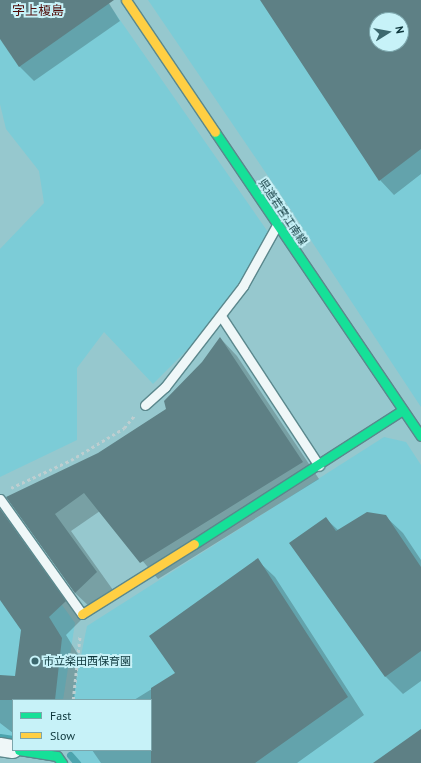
<!DOCTYPE html>
<html>
<head>
<meta charset="utf-8">
<style>
	body { margin:0 }
	#map { position:relative; width:421px; height:763px; overflow:hidden; background:#96c8ce; font-family:"PT Sans","Noto Sans JP",sans-serif }
	div>[style] { position:absolute }
	[style*='--x'] { left:calc(var(--x)*1px); top:calc(var(--y)*1px); width:calc(var(--w)*1px); rotate:calc(var(--a)*1deg) }
	.built>* { inset:0; background:#7cccd7 }
	.shadow>* { inset:0; background:#0003 }
	.stream>* { height:7px; margin:-3.5px; padding:0 3.5px; transform-origin:3.5px; border-radius:3.5px; background:#4ca4ae }
	.building>* { inset:0; background:#5e8085 }
	.path>* { height:2.5px; margin-top:-1.25px; transform-origin:0; background:repeating-linear-gradient(90deg,#beced0 0 3px,transparent 0 6px) }
	.roads { filter:drop-shadow(1px 0 #5b888d) drop-shadow(-1px 0 #5b888d) drop-shadow(0 1px #5b888d) drop-shadow(0 -1px #5b888d) }
	.lane>* { height:9px; margin:-4.5px; padding:0 4.5px; transform-origin:4.5px; border-radius:4.5px; background:#eff7f8 }
	.street>* { height:18px; margin:-9px; padding:0 9px; transform-origin:9px; border-radius:9px; background:#eff7f8 }
	.fast>* { height:9px; margin:-4.5px; padding:0 4.5px; transform-origin:4.5px; border-radius:4.5px; background:#16e098 }
	.slow>* { height:9px; margin:-4.5px; padding:0 4.5px; transform-origin:4.5px; border-radius:4.5px; background:#ffcf43 }
	.dots>* { width:11px; height:11px; translate:-50% -50%; box-sizing:border-box; border:2px solid #c7f2f8; border-radius:50% }
	span { translate:-50% -50%; white-space:nowrap; text-align:center; line-height:1.15; -webkit-text-stroke:4px #c7f2f8; paint-order:stroke }
	.street-label { font-size:11px; color:#0c353a }
	.poi-label { font-size:11px; color:#0c353a }
	.left { translate:0 -50%; text-align:left }
	.quarter-label { font-size:13px; color:#520e0b }
	.legend { position:absolute; left:12px; top:699px; width:140px; height:52px; box-sizing:border-box; background:#c7f2f8; border:1px solid #7ca6ac; margin:0; padding:5px 7px; list-style:none; font-size:12px; color:#0c353a }
	.legend li { display:flex; align-items:center; gap:8px; height:20px }
	.legend b { width:20px; border:1px solid #7ca6ac }
	.north { position:absolute; left:369px; top:12px; width:40px; height:40px; box-sizing:border-box; background:#c7f2f8; border:1px solid #7ca6ac; border-radius:50%; rotate:79deg; font-size:11px; font-weight:700; line-height:16px; text-align:center; color:#0c353a }
	.north::after { content:''; display:block; margin:auto; width:14px; height:18px; background:#3c686e; clip-path:polygon(50% 0,100% 100%,50% 72%,0 100%) }
</style>
</head>
<body>
<div id="map">
	<div class="built">
		<div style="clip-path:polygon(0 0,106px 0,268px 232px,241px 280px,196px 341px,153px 384px,104px 332px,77px 368px,77px 440px,0 477px,0 249px,44px 203px,39px 171px,6px 129px,0 104px)"></div>
		<div style="clip-path:polygon(evenodd,148px 0,421px 0,421px 407px,283px 198px,148px 0,377px 20px,401px 20px,401px 44px,377px 44px,377px 20px)"></div>
		<div style="clip-path:polygon(384px 437px,406px 442px,421px 465px,421px 763px,79px 763px,71px 750px,151px 750px,151px 700px,72px 700px,87px 626px)"></div>
		<div style="clip-path:polygon(0 519px,75px 623px,63px 700px,13px 700px,13px 738px,0 736px)"></div>
	</div>
	<div class="shadow">
		<div style="clip-path:polygon(0 0,107px 0,120px 21px,34px 81px,19px 66px,0 37px)"></div>
		<div style="clip-path:polygon(evenodd,261px 0,421px 0,421px 174px,394px 195px,380px 180px,261px 0,377px 20px,401px 20px,401px 44px,377px 44px,377px 20px)"></div>
		<div style="clip-path:polygon(221px 339px,237px 356px,319px 479px,158px 579px,100px 511px,71px 531px,113px 590px,92px 609px,75px 593px,8px 498px,98px 454px,167px 409px)"></div>
		<div style="clip-path:polygon(0 509px,14px 524px,82px 619px,66px 635px,79px 656px,74px 700px,13px 700px,13px 733px,0 723px,0 676px,16px 677px,22px 630px,0 598px)"></div>
		<div style="clip-path:polygon(385px 516px,403px 533px,421px 560px,421px 681px,403px 694px,386px 677px,290px 543px,326px 519px,338px 530px)"></div>
		<div style="clip-path:polygon(257px 560px,275px 577px,364px 715px,297px 763px,101px 763px,92px 750px,151px 750px,151px 700px,134px 700px,176px 674px)"></div>
	</div>
	<div class="stream">
		<div style="--x:0;--y:737;--w:13;--a:9"></div>
		<div style="--x:70;--y:755;--w:11;--a:49"></div>
	</div>
	<div class="building">
		<div style="clip-path:polygon(0 0,114px 0,19px 67px,0 39px)"></div>
		<div style="clip-path:polygon(evenodd,260px 0,421px 0,421px 149px,379px 181px,260px 0,377px 20px,401px 20px,401px 44px,377px 44px,377px 20px)"></div>
		<div style="clip-path:polygon(220px 337px,303px 462px,140px 563px,84px 493px,55px 514px,97px 572px,75px 593px,6px 497px,98px 453px,166px 409px,164px 401px,202px 362px)"></div>
		<div style="clip-path:polygon(0 509px,66px 601px,49px 617px,62px 638px,55px 700px,0 700px,0 675px,15px 676px,21px 630px,0 600px)"></div>
		<div style="clip-path:polygon(367px 512px,386px 515px,421px 567px,421px 651px,385px 677px,289px 543px,326px 517px,336px 531px)"></div>
		<div style="clip-path:polygon(258px 558px,348px 697px,255px 763px,151px 763px,151px 688px,175px 673px,149px 636px)"></div>
		<div style="clip-path:polygon(421px 729px,421px 763px,373px 763px)"></div>
	</div>
	<div class="path">
		<div style="--x:11;--y:488;--w:66;--a:-25"></div>
		<div style="--x:71;--y:460;--w:62;--a:-31.1"></div>
		<div style="--x:124;--y:428;--w:17;--a:-50"></div>
		<div style="--x:73;--y:700;--w:65;--a:-83.9"></div>
	</div>
	<div class="roads">
		<div class="lane">
			<div style="--x:221;--y:316;--w:179;--a:56.8"></div>
			<div style="--x:145;--y:405;--w:27;--a:-42"></div>
			<div style="--x:165;--y:387;--w:128;--a:-52.3"></div>
			<div style="--x:243;--y:286;--w:70;--a:-60.9"></div>
			<div style="--x:0;--y:499;--w:141;--a:54.5"></div>
		</div>
		<div class="street">
			<div style="--x:0;--y:747;--w:13;--a:9"></div>
		</div>
		<div class="fast">
			<div style="--x:215;--y:132;--w:367;--a:55.9"></div>
			<div style="--x:194;--y:544;--w:248;--a:-32.7"></div>
			<div style="--x:19;--y:750;--w:38;--a:9"></div>
			<div style="--x:57;--y:756;--w:9;--a:54"></div>
		</div>
		<div class="slow">
			<div style="--x:126;--y:0;--w:159;--a:56"></div>
			<div style="--x:82;--y:614;--w:132;--a:-32"></div>
		</div>
	</div>
	<div class="dots">
		<div style="left:35px;top:661px;background:#3c686e"></div>
	</div>
	<div class="street-label">
		<span style="left:283px;top:212px;rotate:56deg">県道若宮江南線</span>
	</div>
	<div class="poi-label">
		<span class="left" style="left:43px;top:661px">市立楽田西保育園</span>
	</div>
	<div class="quarter-label">
		<span style="left:38px;top:11px">字上榎島</span>
	</div>
	<ul class="legend">
	<li><b style="height:5px;background:#16e098"></b>Fast</li>
	<li><b style="height:5px;background:#ffcf43"></b>Slow</li>
	</ul>
	<div class="north">N</div>
</div>
</body>
</html>
